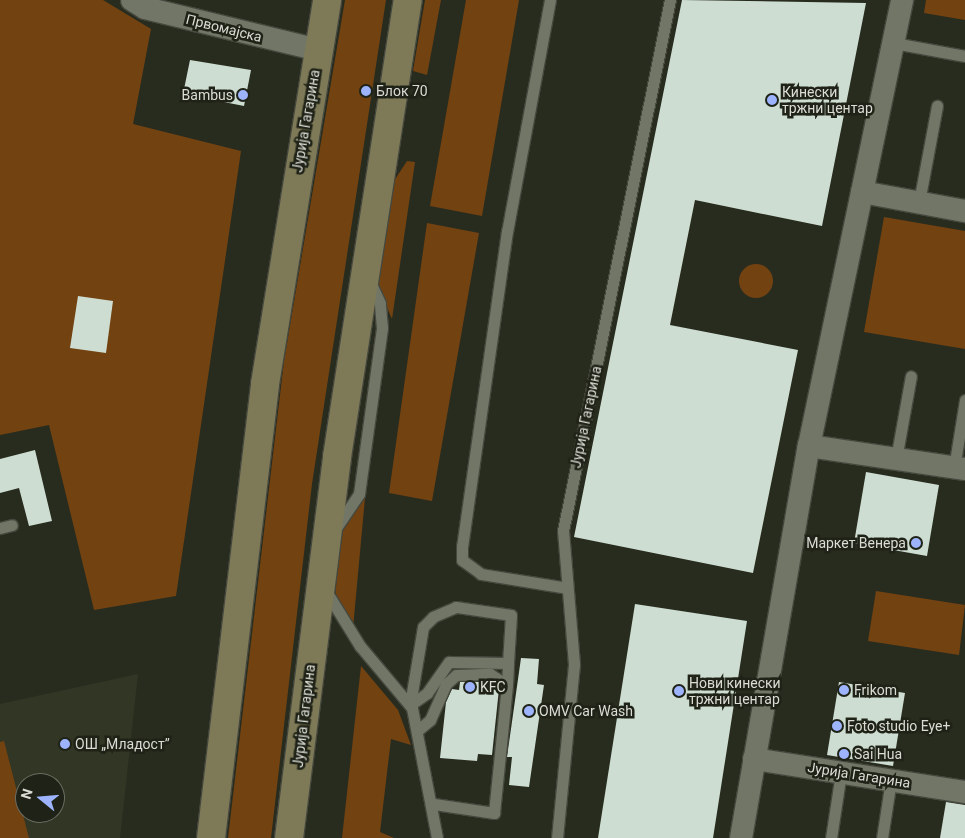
<!DOCTYPE html>
<html>
<head>
<meta charset="utf-8">
<style>
	body { margin:0 }
	#map { position:relative; width:965px; height:838px; overflow:hidden; background:#282c1f; font-family:Roboto,sans-serif }
	div>[style] { position:absolute }
	[style*='--x'] { left:calc(var(--x)*1px); top:calc(var(--y)*1px); width:calc(var(--w)*1px); rotate:calc(var(--a)*1deg) }
	.built>* { inset:0; background:#313724 }
	.green>* { inset:0; background:#734211 }
	.round { border-radius:50% }
	.building>* { inset:0; background:#ceddd1 }
	.roads { filter:drop-shadow(1px 0 #46483e) drop-shadow(-1px 0 #46483e) drop-shadow(0 1px #46483e) drop-shadow(0 -1px #46483e) }
	.service>* { height:11px; margin:-5.5px; padding:0 5.5px; transform-origin:5.5px; border-radius:5.5px; background:#717667 }
	.minor>* { height:22px; margin:-11px; padding:0 11px; transform-origin:11px; border-radius:11px; background:#717667 }
	.secondary>* { height:28px; margin:-14px; padding:0 14px; transform-origin:14px; border-radius:14px; background:#7e7a58 }
	.dots>* { width:14px; height:14px; translate:-50% -50%; box-sizing:border-box; border:2px solid #1f2216; border-radius:50% }
	span { translate:-50% -50%; white-space:nowrap; text-align:center; line-height:1.15; -webkit-text-stroke:5px #1f2216; paint-order:stroke }
	.street-label { font-size:14px; color:#dbddd5 }
	.poi-label { font-size:14px; color:#dbddd5 }
	.left { translate:0 -50%; text-align:left }
	.right { translate:-100% -50%; text-align:right }
	.north { position:absolute; left:15px; top:773px; width:50px; height:50px; box-sizing:border-box; background:#1f2216; border:1px solid #6a6d62; border-radius:50%; rotate:287deg; font-size:14px; font-weight:700; line-height:20px; text-align:center; color:#dbddd5 }
	.north::after { content:''; display:block; margin:auto; width:18px; height:22px; background:#9db4fd; clip-path:polygon(50% 0,100% 100%,50% 72%,0 100%) }
</style>
</head>
<body>
<div id="map">
	<div class="built">
		<div style="clip-path:polygon(evenodd,138px 674px,120px 838px,0 838px,0 704px,138px 674px,25px 783px,55px 783px,55px 813px,25px 813px,25px 783px)"></div>
	</div>
	<div class="green">
		<div style="clip-path:polygon(0 0,103px 0,151px 29px,133px 124px,241px 151px,176px 596px,94px 610px,49px 425px,0 435px)"></div>
		<div style="clip-path:polygon(345px 0,386px 0,312px 484px,271px 838px,228px 838px,284px 361px)"></div>
		<div style="clip-path:polygon(425px 0,441px 0,427px 75px,413px 71px)"></div>
		<div style="clip-path:polygon(466px 0,519px 0,482px 216px,430px 206px)"></div>
		<div style="clip-path:polygon(926px 0,965px 0,965px 20px,924px 13px)"></div>
		<div style="clip-path:polygon(407px 161px,415px 162px,392px 319px,375px 280px,390px 187px)"></div>
		<div style="clip-path:polygon(884px 217px,965px 231px,965px 349px,864px 332px)"></div>
		<div style="clip-path:polygon(427px 223px,479px 233px,432px 501px,389px 493px)"></div>
		<div class="round" style="left:739px;top:264px;width:34px;height:34px"></div>
		<div style="clip-path:polygon(365px 498px,353px 628px,335px 598px,341px 529px)"></div>
		<div style="clip-path:polygon(876px 591px,965px 605px,959px 655px,868px 641px)"></div>
		<div style="clip-path:polygon(361px 666px,398px 710px,411px 745px,391px 739px,380px 832px,394px 838px,342px 838px)"></div>
		<div style="clip-path:polygon(4px 741px,29px 838px,0 838px,0 742px)"></div>
	</div>
	<div class="building">
		<div style="clip-path:polygon(682px 0,866px 3px,822px 226px,695px 200px,670px 325px,798px 350px,753px 573px,574px 537px)"></div>
		<div style="clip-path:polygon(190px 60px,251px 70px,244px 106px,183px 94px)"></div>
		<div style="clip-path:polygon(78px 296px,113px 301px,106px 353px,70px 348px)"></div>
		<div style="clip-path:polygon(35px 450px,52px 521px,29px 526px,19px 488px,0 493px,0 459px)"></div>
		<div style="clip-path:polygon(866px 472px,939px 485px,927px 556px,854px 543px)"></div>
		<div style="clip-path:polygon(635px 604px,747px 621px,713px 838px,598px 838px)"></div>
		<div style="clip-path:polygon(521px 658px,539px 659px,537px 684px,544px 685px,529px 787px,509px 785px,512px 757px,507px 757px)"></div>
		<div style="clip-path:polygon(460px 682px,489px 682px,499px 689px,492px 755px,478px 754px,477px 761px,440px 758px,446px 702px,452px 689px,459px 690px)"></div>
		<div style="clip-path:polygon(839px 682px,905px 693px,893px 766px,827px 755px)"></div>
		<div style="clip-path:polygon(946px 802px,965px 805px,965px 838px,940px 838px)"></div>
	</div>
	<div class="roads">
		<div class="service">
			<div style="--x:550;--y:0;--w:235;--a:100.5"></div>
			<div style="--x:507;--y:231;--w:318;--a:98.1"></div>
			<div style="--x:462;--y:546;--w:14;--a:90"></div>
			<div style="--x:462;--y:560;--w:24;--a:36"></div>
			<div style="--x:481;--y:574;--w:87;--a:9.2"></div>
			<div style="--x:894;--y:43;--w:72;--a:10.4"></div>
			<div style="--x:919;--y:202;--w:98;--a:-79.4"></div>
			<div style="--x:896;--y:459;--w:84;--a:-79.8"></div>
			<div style="--x:954;--y:468;--w:69;--a:-80.8"></div>
			<div style="--x:0;--y:528;--w:12;--a:-14"></div>
			<div style="--x:334;--y:531;--w:45;--a:-56"></div>
			<div style="--x:359;--y:494;--w:168;--a:-82.1"></div>
			<div style="--x:382;--y:328;--w:25;--a:-95"></div>
			<div style="--x:380;--y:303;--w:23;--a:-115"></div>
			<div style="--x:326;--y:591;--w:65;--a:58.3"></div>
			<div style="--x:360;--y:646;--w:81;--a:50"></div>
			<div style="--x:412;--y:708;--w:132;--a:79.1"></div>
			<div style="--x:418;--y:730;--w:16;--a:-40"></div>
			<div style="--x:430;--y:720;--w:39;--a:-66"></div>
			<div style="--x:446;--y:684;--w:13;--a:-42"></div>
			<div style="--x:456;--y:675;--w:34;--a:-2"></div>
			<div style="--x:490;--y:674;--w:20;--a:33"></div>
			<div style="--x:434;--y:804;--w:61;--a:8.5"></div>
			<div style="--x:494;--y:813;--w:129;--a:-84.2"></div>
			<div style="--x:507;--y:685;--w:22;--a:-87"></div>
			<div style="--x:508;--y:663;--w:48;--a:-86.4"></div>
			<div style="--x:511;--y:615;--w:56;--a:-171.7"></div>
			<div style="--x:456;--y:607;--w:25;--a:157"></div>
			<div style="--x:433;--y:617;--w:14;--a:135"></div>
			<div style="--x:423;--y:627;--w:79;--a:99.5"></div>
			<div style="--x:410;--y:705;--w:21;--a:-35"></div>
			<div style="--x:427;--y:693;--w:38;--a:-55"></div>
			<div style="--x:449;--y:662;--w:59;--a:1"></div>
			<div style="--x:557;--y:838;--w:175;--a:-84.4"></div>
			<div style="--x:574;--y:664;--w:133;--a:-94.7"></div>
			<div style="--x:563;--y:531;--w:542;--a:-78.61"></div>
			<div style="--x:831;--y:838;--w:66;--a:-81.3"></div>
			<div style="--x:882;--y:838;--w:59;--a:-81.2"></div>
		</div>
		<div class="minor">
			<div style="--x:132;--y:0;--w:15;--a:32"></div>
			<div style="--x:145;--y:8;--w:178;--a:13.6"></div>
			<div style="--x:862;--y:192;--w:105;--a:10.5"></div>
			<div style="--x:809;--y:446;--w:158;--a:8.4"></div>
			<div style="--x:754;--y:759;--w:214;--a:8.9"></div>
			<div style="--x:741;--y:838;--w:398;--a:-80.2"></div>
			<div style="--x:809;--y:446;--w:456;--a:-78.2"></div>
		</div>
		<div class="secondary">
			<div style="--x:211;--y:838;--w:457;--a:-83.2"></div>
			<div style="--x:265;--y:384;--w:389;--a:-80.8"></div>
			<div style="--x:289;--y:838;--w:384;--a:-82.8"></div>
			<div style="--x:337;--y:457;--w:462;--a:-81.2"></div>
		</div>
	</div>
	<div class="dots">
		<div style="left:366px;top:91px;background:#9db4fd"></div>
		<div style="left:243px;top:95px;background:#9db4fd"></div>
		<div style="left:772px;top:100px;background:#9db4fd"></div>
		<div style="left:916px;top:543px;background:#9db4fd"></div>
		<div style="left:470px;top:687px;background:#9db4fd"></div>
		<div style="left:844px;top:690px;background:#9db4fd"></div>
		<div style="left:679px;top:691px;background:#9db4fd"></div>
		<div style="left:529px;top:711px;background:#9db4fd"></div>
		<div style="left:837px;top:726px;background:#9db4fd"></div>
		<div style="left:65px;top:744px;background:#9db4fd"></div>
		<div style="left:844px;top:754px;background:#9db4fd"></div>
	</div>
	<div class="street-label">
		<span style="left:224px;top:28px;rotate:14deg">Првомајска</span>
		<span style="left:306px;top:121px;rotate:-80deg">Јурија Гагарина</span>
		<span style="left:586px;top:417px;rotate:-78deg">Јурија Гагарина</span>
		<span style="left:304px;top:716px;rotate:-83deg">Јурија Гагарина</span>
		<span style="left:859px;top:775px;rotate:9deg">Јурија Гагарина</span>
	</div>
	<div class="poi-label">
		<span class="left" style="left:376px;top:91px">Блок 70</span>
		<span class="left" style="left:782px;top:100px">Кинески<br>тржни центар</span>
		<span class="right" style="left:233px;top:95px">Bambus</span>
		<span class="right" style="left:906px;top:543px">Маркет Венера</span>
		<span class="left" style="left:689px;top:691px">Нови кинески<br>тржни центар</span>
		<span class="left" style="left:480px;top:687px">KFC</span>
		<span class="left" style="left:854px;top:690px">Frikom</span>
		<span class="left" style="left:539px;top:711px">OMV Car Wash</span>
		<span class="left" style="left:847px;top:726px">Foto studio Eye+</span>
		<span class="left" style="left:75px;top:744px">ОШ „Младост”</span>
		<span class="left" style="left:854px;top:754px">Sai Hua</span>
	</div>
	<div class="north">N</div>
</div>
</body>
</html>
